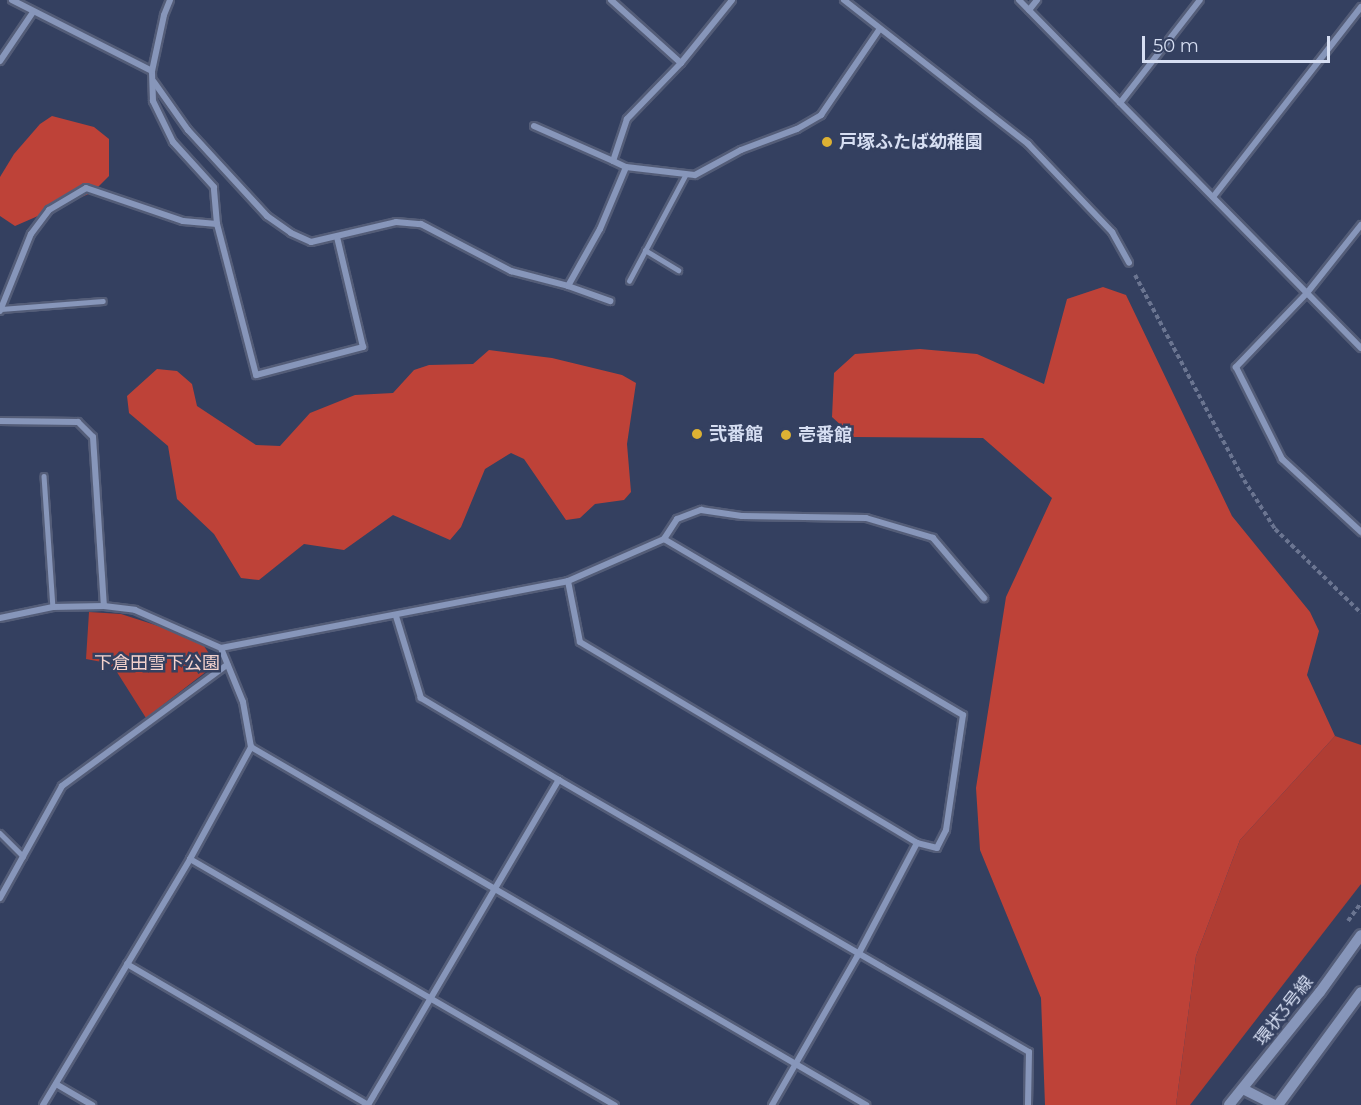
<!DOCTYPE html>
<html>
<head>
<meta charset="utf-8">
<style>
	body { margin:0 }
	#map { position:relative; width:1361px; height:1105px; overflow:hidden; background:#344060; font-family:Montserrat,"Noto Sans JP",sans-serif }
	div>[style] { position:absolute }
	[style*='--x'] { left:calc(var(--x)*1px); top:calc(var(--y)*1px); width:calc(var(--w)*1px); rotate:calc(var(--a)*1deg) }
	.green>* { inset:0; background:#b03d33 }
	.forest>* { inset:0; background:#be4238 }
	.path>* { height:4px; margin-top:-2px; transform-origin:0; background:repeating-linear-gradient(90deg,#6b7591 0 4.5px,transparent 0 7.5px) }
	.roads { filter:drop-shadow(2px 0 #545d78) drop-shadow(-2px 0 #545d78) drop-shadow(0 2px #545d78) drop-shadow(0 -2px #545d78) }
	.service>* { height:4.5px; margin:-2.25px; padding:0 2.25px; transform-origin:2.25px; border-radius:2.25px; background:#8796ba }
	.minor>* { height:6px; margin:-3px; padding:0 3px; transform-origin:3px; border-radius:3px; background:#8796ba }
	.tertiary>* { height:10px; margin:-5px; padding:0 5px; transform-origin:5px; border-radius:5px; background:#8796ba }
	.dots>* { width:16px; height:16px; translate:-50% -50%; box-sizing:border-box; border:3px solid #344060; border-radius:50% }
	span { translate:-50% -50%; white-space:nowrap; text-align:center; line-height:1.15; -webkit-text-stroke:5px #344060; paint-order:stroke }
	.poi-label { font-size:18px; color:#d6def2; font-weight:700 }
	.left { translate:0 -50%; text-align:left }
	.park-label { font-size:18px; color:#f3d2cd }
	.street-label { font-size:18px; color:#d6def2 }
	.scale { position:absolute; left:1142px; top:36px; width:188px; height:27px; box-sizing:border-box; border:3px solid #d6def2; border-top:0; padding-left:8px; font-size:18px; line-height:21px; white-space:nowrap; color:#d6def2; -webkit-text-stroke:4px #344060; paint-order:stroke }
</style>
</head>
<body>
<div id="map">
	<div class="green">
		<div style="clip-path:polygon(89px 612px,121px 614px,177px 632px,204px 646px,216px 664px,146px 718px,115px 669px,107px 663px,86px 659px)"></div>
		<div style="clip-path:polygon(1335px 736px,1361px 745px,1361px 884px,1190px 1105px,1176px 1105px,1196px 956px,1240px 840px)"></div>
	</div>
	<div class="forest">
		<div style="clip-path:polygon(52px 116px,94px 127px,109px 139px,109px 176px,93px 192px,15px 226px,0 216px,0 177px,14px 154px,40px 124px)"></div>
		<div style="clip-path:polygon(1103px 287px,1126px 295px,1232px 516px,1310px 612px,1319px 631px,1307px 675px,1335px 736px,1240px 840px,1196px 956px,1176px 1105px,1045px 1105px,1041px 998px,980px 850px,976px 788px,1006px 597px,1052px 498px,983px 438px,854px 437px,832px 417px,834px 373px,855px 354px,920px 349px,977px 354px,1044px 384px,1067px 299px)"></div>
		<div style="clip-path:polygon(489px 350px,552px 358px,622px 375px,636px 383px,627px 444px,631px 492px,624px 500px,595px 504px,580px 518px,566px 520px,524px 459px,511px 453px,485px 469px,461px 527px,450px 540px,393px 515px,344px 550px,304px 544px,259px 580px,241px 578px,214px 534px,177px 499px,168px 446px,129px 413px,127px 396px,157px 369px,177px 371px,192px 384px,197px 406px,256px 445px,280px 446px,310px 413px,355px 395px,393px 393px,414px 370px,429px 365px,473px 364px)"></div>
	</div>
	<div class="path">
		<div style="--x:1135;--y:275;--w:232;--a:62"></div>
		<div style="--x:1244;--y:480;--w:58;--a:57.7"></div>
		<div style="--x:1275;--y:529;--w:120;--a:44.3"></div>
		<div style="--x:1348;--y:921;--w:22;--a:-54"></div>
	</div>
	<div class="roads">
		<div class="service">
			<div style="--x:645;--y:250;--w:39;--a:31"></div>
			<div style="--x:629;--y:281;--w:121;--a:-62"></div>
			<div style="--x:1;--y:309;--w:102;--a:-4.5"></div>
			<div style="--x:44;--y:476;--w:131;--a:86.1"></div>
			<div style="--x:0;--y:833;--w:33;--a:45"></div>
		</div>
		<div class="minor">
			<div style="--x:12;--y:0;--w:157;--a:26.9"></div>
			<div style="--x:611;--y:0;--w:94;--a:42"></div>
			<div style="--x:681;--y:63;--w:81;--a:-51"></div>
			<div style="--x:844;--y:0;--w:234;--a:38"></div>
			<div style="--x:1028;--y:144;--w:122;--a:46.3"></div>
			<div style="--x:1112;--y:232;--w:35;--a:61"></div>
			<div style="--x:1019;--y:0;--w:488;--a:45.5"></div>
			<div style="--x:1029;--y:10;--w:13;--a:-51"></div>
			<div style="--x:0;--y:61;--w:59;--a:-56"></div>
			<div style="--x:681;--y:63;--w:78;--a:134"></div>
			<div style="--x:627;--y:119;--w:44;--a:108.4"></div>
			<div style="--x:613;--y:161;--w:14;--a:25"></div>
			<div style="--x:626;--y:167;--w:69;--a:6.6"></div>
			<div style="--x:695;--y:175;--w:52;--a:-28.5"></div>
			<div style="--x:741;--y:150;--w:60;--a:-20.6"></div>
			<div style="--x:797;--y:129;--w:28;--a:-30"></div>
			<div style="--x:821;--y:115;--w:103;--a:-55.7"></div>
			<div style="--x:154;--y:82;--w:59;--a:54.7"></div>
			<div style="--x:188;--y:130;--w:117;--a:47.4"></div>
			<div style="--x:267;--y:216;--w:29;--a:35"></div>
			<div style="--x:291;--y:233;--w:22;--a:24"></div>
			<div style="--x:311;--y:242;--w:87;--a:-13.2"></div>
			<div style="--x:396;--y:222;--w:25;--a:5"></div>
			<div style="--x:421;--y:224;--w:102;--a:27.6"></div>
			<div style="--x:511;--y:271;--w:59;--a:14.7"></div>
			<div style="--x:568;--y:286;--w:65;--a:-60.7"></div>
			<div style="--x:600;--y:229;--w:67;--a:-67.2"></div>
			<div style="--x:1120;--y:103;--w:130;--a:-52.2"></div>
			<div style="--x:534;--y:126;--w:86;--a:23.9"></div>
			<div style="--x:1213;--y:197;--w:241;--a:-52.1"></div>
			<div style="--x:217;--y:224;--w:156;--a:75.5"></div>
			<div style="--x:256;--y:375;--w:111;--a:-14.7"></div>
			<div style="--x:363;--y:347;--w:113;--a:-103.3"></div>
			<div style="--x:1361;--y:225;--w:87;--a:128.5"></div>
			<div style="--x:1307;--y:293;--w:103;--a:133.8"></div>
			<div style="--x:1236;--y:367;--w:103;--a:63.4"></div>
			<div style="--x:1282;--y:459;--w:108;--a:42.7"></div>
			<div style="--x:568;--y:286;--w:45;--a:19.7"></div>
			<div style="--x:0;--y:311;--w:83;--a:-68.1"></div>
			<div style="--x:31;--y:234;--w:30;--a:-53"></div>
			<div style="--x:49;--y:210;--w:43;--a:-30.7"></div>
			<div style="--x:86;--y:188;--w:102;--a:18.8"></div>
			<div style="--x:183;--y:221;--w:34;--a:5"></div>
			<div style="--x:217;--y:224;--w:37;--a:-95"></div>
			<div style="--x:214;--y:187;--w:61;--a:-132.3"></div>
			<div style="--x:173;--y:142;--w:46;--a:-116"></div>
			<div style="--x:153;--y:101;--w:30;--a:-92"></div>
			<div style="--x:152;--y:71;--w:57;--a:-77.9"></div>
			<div style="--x:164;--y:15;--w:16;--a:-68"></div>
			<div style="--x:0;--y:421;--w:78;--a:0.7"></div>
			<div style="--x:78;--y:422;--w:21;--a:45"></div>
			<div style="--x:93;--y:437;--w:169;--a:86.3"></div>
			<div style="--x:664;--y:539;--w:24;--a:-57"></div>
			<div style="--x:677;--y:519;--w:26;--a:-21"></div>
			<div style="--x:701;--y:510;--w:41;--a:8.3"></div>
			<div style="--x:742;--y:516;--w:124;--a:0.9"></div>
			<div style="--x:866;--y:518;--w:70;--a:16.6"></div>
			<div style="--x:933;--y:538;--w:79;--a:49.6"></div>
			<div style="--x:568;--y:581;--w:105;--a:-23.6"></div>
			<div style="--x:664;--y:539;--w:347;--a:30.5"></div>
			<div style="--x:963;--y:715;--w:116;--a:98.4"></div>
			<div style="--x:946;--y:830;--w:20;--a:117"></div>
			<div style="--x:937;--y:848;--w:21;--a:-166"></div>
			<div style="--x:0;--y:618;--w:54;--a:-11.7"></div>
			<div style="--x:53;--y:607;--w:51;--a:-1.1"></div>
			<div style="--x:104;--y:606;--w:31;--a:7"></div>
			<div style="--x:135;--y:610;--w:94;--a:23.8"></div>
			<div style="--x:221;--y:648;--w:353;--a:-10.9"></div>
			<div style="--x:568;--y:581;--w:62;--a:78.9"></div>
			<div style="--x:580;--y:642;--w:392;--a:30.8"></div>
			<div style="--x:917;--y:843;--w:127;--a:117.8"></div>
			<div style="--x:858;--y:955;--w:173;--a:119.8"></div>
			<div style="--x:251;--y:747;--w:712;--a:30.2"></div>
			<div style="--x:559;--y:780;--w:543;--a:30.06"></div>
			<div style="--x:1029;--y:1052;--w:53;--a:91.1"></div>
			<div style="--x:190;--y:859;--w:491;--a:30.1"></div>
			<div style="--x:0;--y:898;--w:128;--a:-61"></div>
			<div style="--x:62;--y:786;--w:205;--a:-36.3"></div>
			<div style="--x:127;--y:964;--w:279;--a:30.3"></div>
			<div style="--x:56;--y:1084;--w:42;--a:30.3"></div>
			<div style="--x:43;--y:1105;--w:287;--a:-59.1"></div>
			<div style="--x:190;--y:859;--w:128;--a:-61.4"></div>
			<div style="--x:251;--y:747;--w:46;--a:-100.1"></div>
			<div style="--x:243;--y:702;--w:58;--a:-112.2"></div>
			<div style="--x:368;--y:1105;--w:377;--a:-59.6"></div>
			<div style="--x:559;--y:780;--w:161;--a:-149.3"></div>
			<div style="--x:421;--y:698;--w:86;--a:-107"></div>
		</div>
		<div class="tertiary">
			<div style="--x:1243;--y:1089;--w:35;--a:27"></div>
			<div style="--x:1229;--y:1105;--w:145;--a:-51.2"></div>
			<div style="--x:1320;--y:992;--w:70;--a:-54.3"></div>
			<div style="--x:1278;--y:1105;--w:140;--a:-53.7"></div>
		</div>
	</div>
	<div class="dots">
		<div style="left:827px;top:142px;background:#ddb133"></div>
		<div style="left:697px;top:434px;background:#ddb133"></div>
		<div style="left:786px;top:435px;background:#ddb133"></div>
	</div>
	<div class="poi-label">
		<span class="left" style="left:839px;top:142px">戸塚ふたば幼稚園</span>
		<span class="left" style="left:709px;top:434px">弐番館</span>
		<span class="left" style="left:798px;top:435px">壱番館</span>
	</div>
	<div class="park-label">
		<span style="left:157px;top:663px">下倉田雪下公園</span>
	</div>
	<div class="street-label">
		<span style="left:1284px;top:1011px;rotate:-52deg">環状3号線</span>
	</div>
	<div class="scale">50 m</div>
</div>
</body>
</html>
